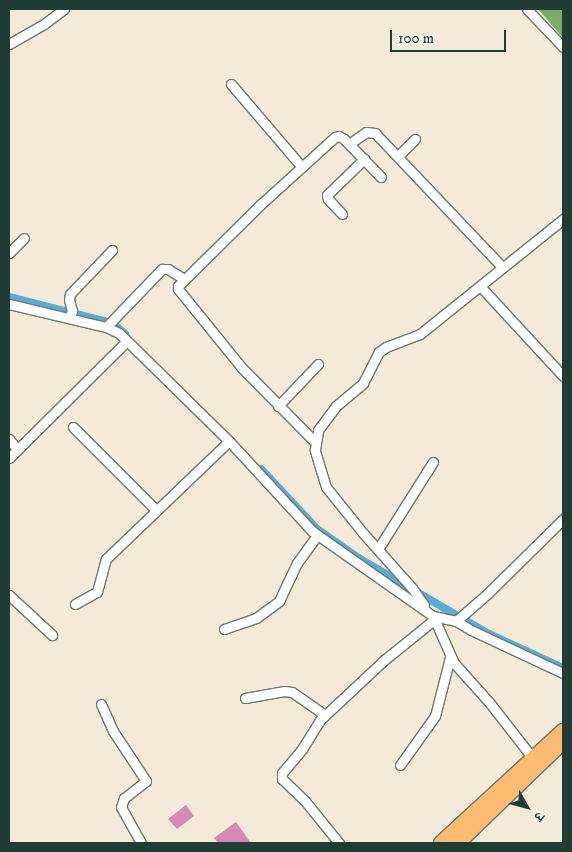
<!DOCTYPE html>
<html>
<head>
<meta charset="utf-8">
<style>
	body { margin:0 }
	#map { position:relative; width:572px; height:852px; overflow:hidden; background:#f4ead9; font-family:"IM FELL DW Pica","Noto Serif Devanagari",serif }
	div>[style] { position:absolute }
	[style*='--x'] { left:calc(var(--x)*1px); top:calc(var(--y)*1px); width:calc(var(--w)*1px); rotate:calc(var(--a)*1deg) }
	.forest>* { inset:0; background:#7dac66 }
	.canal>* { height:8px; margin:-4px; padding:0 4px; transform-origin:4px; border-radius:4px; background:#5aacd5 }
	.building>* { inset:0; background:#d689b5 }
	.roads { filter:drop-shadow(1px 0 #6a7a6e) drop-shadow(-1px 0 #6a7a6e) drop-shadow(0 1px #6a7a6e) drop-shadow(0 -1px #6a7a6e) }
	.minor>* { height:9px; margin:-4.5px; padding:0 4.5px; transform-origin:4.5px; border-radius:4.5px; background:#fff }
	.trunk>* { height:14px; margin:-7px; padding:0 7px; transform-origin:7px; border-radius:7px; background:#febb71 }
	span { translate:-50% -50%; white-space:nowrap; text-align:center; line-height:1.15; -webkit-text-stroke:4px #f6f6f2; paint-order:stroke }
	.frame { position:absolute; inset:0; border:10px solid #1f3d34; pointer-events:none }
	.north { position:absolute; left:502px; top:782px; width:50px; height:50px; -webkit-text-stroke:4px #f6f6f2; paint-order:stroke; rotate:128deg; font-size:14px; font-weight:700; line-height:20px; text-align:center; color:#1f3d34 }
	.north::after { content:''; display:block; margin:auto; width:18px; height:22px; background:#1f3d34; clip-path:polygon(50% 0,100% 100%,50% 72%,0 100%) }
	.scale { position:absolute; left:390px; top:30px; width:116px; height:22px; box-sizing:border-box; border:2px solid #1f3d34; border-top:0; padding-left:6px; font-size:15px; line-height:18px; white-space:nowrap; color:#1f3d34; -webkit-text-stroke:4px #f6f6f2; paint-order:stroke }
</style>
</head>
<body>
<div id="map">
	<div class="forest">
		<div style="clip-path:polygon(538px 9px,563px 9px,563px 38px)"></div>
	</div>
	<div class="canal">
		<div style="--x:9;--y:297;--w:98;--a:14.2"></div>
		<div style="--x:104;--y:321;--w:14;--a:25"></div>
		<div style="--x:117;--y:327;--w:11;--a:41"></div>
		<div style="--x:261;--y:469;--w:82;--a:47"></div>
		<div style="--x:317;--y:529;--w:52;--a:34.9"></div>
		<div style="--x:360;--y:559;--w:149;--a:30.2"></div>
		<div style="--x:489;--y:634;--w:81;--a:24.7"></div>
	</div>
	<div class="building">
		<div style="clip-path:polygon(186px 805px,194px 816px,177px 829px,168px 819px)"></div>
		<div style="clip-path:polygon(236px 822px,251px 843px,218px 843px,214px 838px)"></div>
	</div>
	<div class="roads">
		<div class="minor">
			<div style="--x:527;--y:9;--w:52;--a:46.5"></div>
			<div style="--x:9;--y:44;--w:40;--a:-29.7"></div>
			<div style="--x:44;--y:24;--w:25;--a:-37"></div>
			<div style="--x:231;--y:84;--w:109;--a:49.5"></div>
			<div style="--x:349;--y:144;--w:21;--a:-35"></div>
			<div style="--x:366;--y:132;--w:9;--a:6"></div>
			<div style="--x:375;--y:133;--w:185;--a:46.5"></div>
			<div style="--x:398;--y:156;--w:24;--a:-45"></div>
			<div style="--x:342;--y:214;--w:21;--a:-133"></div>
			<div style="--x:328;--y:199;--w:4;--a:-104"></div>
			<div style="--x:327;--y:195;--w:52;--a:-44.2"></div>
			<div style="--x:9;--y:253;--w:21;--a:-45"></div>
			<div style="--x:480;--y:286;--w:122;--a:47.3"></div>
			<div style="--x:9;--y:304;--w:100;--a:13.3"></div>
			<div style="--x:106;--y:327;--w:14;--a:25"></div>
			<div style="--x:119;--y:333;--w:154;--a:44.5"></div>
			<div style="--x:229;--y:441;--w:122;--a:47.3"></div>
			<div style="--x:312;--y:531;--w:148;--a:35.1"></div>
			<div style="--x:433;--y:616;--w:51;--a:65.9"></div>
			<div style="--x:454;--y:663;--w:52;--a:48.1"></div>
			<div style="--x:489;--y:702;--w:70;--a:52"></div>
			<div style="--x:69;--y:318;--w:8;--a:-67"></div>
			<div style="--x:72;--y:311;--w:11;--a:-105"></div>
			<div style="--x:69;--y:300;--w:6;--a:-81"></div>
			<div style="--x:70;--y:294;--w:61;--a:-46.3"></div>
			<div style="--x:106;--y:327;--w:81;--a:-46"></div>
			<div style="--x:162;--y:269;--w:6;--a:0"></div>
			<div style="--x:168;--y:269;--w:19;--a:32"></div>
			<div style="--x:278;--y:406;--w:58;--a:-46.4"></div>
			<div style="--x:73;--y:427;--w:117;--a:45"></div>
			<div style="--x:9;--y:439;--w:13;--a:51"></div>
			<div style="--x:316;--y:443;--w:105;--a:-134.6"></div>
			<div style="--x:242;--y:368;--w:102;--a:-129"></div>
			<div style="--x:178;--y:289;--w:3;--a:-90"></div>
			<div style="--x:178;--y:286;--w:117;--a:-44.7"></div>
			<div style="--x:261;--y:204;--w:100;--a:-42.2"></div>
			<div style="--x:335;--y:137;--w:4;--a:-14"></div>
			<div style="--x:339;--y:136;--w:6;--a:31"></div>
			<div style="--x:344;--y:139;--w:53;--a:45.8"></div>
			<div style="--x:9;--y:458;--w:166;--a:-44.8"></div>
			<div style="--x:378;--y:549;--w:103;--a:-57.7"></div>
			<div style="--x:9;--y:595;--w:59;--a:42.9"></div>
			<div style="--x:75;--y:604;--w:25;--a:-29"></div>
			<div style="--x:97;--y:592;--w:34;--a:-75"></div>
			<div style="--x:106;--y:559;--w:170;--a:-43.8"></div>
			<div style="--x:424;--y:605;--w:21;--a:-125"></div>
			<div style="--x:412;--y:588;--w:74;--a:-131.7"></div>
			<div style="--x:363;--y:533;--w:59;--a:-128.8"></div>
			<div style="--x:326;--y:487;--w:39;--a:-107"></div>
			<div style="--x:315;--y:450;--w:20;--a:-81"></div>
			<div style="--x:318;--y:430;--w:30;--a:-53"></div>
			<div style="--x:336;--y:406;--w:35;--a:-40"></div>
			<div style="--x:363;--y:383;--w:35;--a:-63"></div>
			<div style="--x:379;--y:352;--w:9;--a:-36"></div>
			<div style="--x:386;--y:347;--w:36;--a:-21"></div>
			<div style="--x:420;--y:334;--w:184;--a:-38.8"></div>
			<div style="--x:433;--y:616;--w:24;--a:12"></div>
			<div style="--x:456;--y:621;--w:41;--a:-41.1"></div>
			<div style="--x:487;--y:594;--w:107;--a:-44.6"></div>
			<div style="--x:456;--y:621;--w:17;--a:31"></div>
			<div style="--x:471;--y:630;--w:102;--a:25.1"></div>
			<div style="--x:224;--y:629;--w:34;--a:-19"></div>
			<div style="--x:256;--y:618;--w:29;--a:-36"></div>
			<div style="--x:279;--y:601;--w:42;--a:-64.7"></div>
			<div style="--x:297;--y:563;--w:34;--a:-54"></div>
			<div style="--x:245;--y:698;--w:40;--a:-10"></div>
			<div style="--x:284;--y:691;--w:8;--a:7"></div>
			<div style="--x:292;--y:692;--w:40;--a:34.9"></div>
			<div style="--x:101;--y:704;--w:30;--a:66"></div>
			<div style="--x:113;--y:731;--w:60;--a:56.6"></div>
			<div style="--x:146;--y:781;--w:28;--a:142"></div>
			<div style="--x:124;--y:798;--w:9;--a:108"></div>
			<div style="--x:121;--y:807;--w:41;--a:60.9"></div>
			<div style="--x:400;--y:765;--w:60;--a:-54.5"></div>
			<div style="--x:435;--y:716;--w:61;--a:-75.7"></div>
			<div style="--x:339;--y:843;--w:54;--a:-129"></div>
			<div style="--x:305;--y:801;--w:32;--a:-136"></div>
			<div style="--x:282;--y:779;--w:6;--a:-90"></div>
			<div style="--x:282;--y:773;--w:31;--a:-50"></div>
			<div style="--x:302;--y:749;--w:34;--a:-58"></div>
			<div style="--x:320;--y:720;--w:86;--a:-43.1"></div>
			<div style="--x:383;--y:661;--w:67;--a:-38.9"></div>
		</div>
		<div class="trunk">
			<div style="--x:441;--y:843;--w:166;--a:-42.6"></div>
			<div style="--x:458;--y:843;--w:146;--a:-43.9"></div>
		</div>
	</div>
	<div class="frame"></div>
	<div class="north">उ</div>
	<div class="scale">100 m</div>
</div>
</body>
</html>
